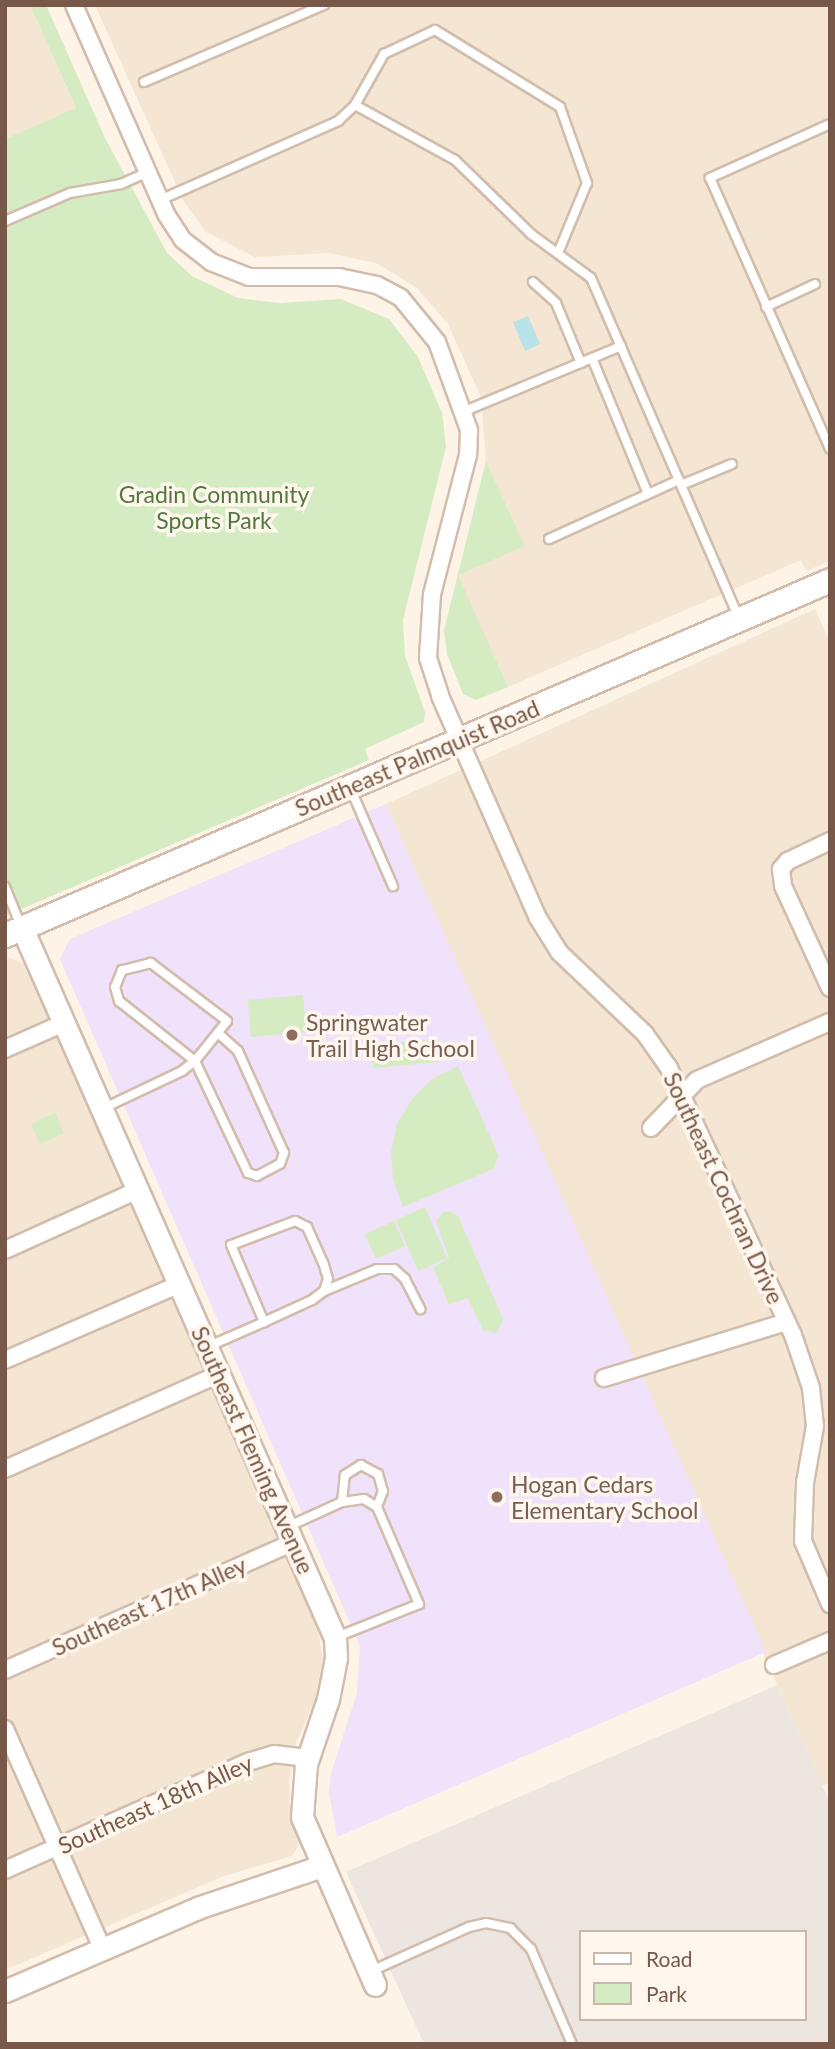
<!DOCTYPE html>
<html>
<head>
<meta charset="utf-8">
<style>
	body { margin:0 }
	#map { position:relative; width:835px; height:2049px; overflow:hidden; background:#fdf3e6; font-family:Lato,sans-serif }
	div>[style] { position:absolute }
	[style*='--x'] { left:calc(var(--x)*1px); top:calc(var(--y)*1px); width:calc(var(--w)*1px); rotate:calc(var(--a)*1deg) }
	.residential>* { inset:0; background:#f5e5d3 }
	.industrial>* { inset:0; background:#ede6e0 }
	.education>* { inset:0; background:#f0e2fa }
	.green>* { inset:0; background:#d5ecc3 }
	.water>* { inset:0; background:#b9e3e8 }
	.roads { filter:drop-shadow(2px 0 #d2bdad) drop-shadow(-2px 0 #d2bdad) drop-shadow(0 2px #d2bdad) drop-shadow(0 -2px #d2bdad) }
	.service>* { height:8px; margin:-4px; padding:0 4px; transform-origin:4px; border-radius:4px; background:#fff }
	.minor>* { height:16px; margin:-8px; padding:0 8px; transform-origin:8px; border-radius:8px; background:#fff }
	.tertiary>* { height:21px; margin:-10.5px; padding:0 10.5px; transform-origin:10.5px; border-radius:10.5px; background:#fff }
	.secondary>* { height:23px; margin:-11.5px; padding:0 11.5px; transform-origin:11.5px; border-radius:11.5px; background:#fff }
	.dots>* { width:19px; height:19px; translate:-50% -50%; box-sizing:border-box; border:4px solid #fff7ed; border-radius:50% }
	span { translate:-50% -50%; white-space:nowrap; text-align:center; line-height:1.15; -webkit-text-stroke:7px #fff7ed; paint-order:stroke }
	.park-label { font-size:23px; color:#51793d }
	.street-label { font-size:23px; color:#785849 }
	.education-label { font-size:23px; color:#785e54 }
	.left { translate:0 -50%; text-align:left }
	.frame { position:absolute; inset:0; border:7px solid #785849; pointer-events:none }
	.legend { position:absolute; left:579px; top:1930px; width:228px; height:91px; box-sizing:border-box; background:#fff7ed; border:2px solid #c9b7ab; margin:0; padding:9px 12px; list-style:none; font-size:21px; color:#785849 }
	.legend li { display:flex; align-items:center; gap:14px; height:35px }
	.legend b { width:35px; border:2px solid #c9b7ab }
</style>
</head>
<body>
<div id="map">
	<div class="residential">
		<div style="clip-path:polygon(5px 5px,30px 5px,76px 109px,5px 139px)"></div>
		<div style="clip-path:polygon(95px 5px,830px 5px,830px 561px,806px 571px,801px 560px,508px 687px,457px 574px,525px 546px,486px 461px,481px 397px,448px 324px,416px 287px,376px 263px,328px 253px,255px 257px,206px 232px,183px 200px)"></div>
		<div style="clip-path:polygon(815px 609px,830px 642px,830px 1782px,822px 1786px,386px 804px)"></div>
		<div style="clip-path:polygon(5px 956px,23px 963px,162px 1265px,316px 1621px,323px 1659px,315px 1700px,296px 1744px,289px 1782px,291px 1821px,299px 1844px,292px 1856px,224px 1876px,5px 1970px)"></div>
	</div>
	<div class="industrial">
		<div style="clip-path:polygon(evenodd,777px 1685px,830px 1803px,830px 2044px,424px 2044px,346px 1872px,777px 1685px,581px 1932px,805px 1932px,805px 2019px,581px 2019px,581px 1932px)"></div>
	</div>
	<div class="education">
		<div style="clip-path:polygon(386px 804px,766px 1652px,337px 1837px,329px 1793px,331px 1773px,357px 1693px,360px 1646px,60px 959px,70px 939px)"></div>
	</div>
	<div class="green">
		<div style="clip-path:polygon(30px 5px,46px 5px,105px 138px,167px 253px,192px 276px,238px 298px,279px 303px,341px 299px,389px 319px,418px 357px,442px 413px,446px 447px,403px 620px,405px 656px,425px 712px,424px 722px,365px 749px,369px 760px,5px 916px,5px 139px,76px 108px)"></div>
		<div style="clip-path:polygon(486px 461px,525px 546px,458px 575px,508px 687px,476px 700px,463px 694px,447px 654px,444px 630px)"></div>
		<div style="clip-path:polygon(303px 995px,307px 1032px,251px 1037px,248px 1000px)"></div>
		<div style="clip-path:polygon(437px 1039px,439px 1062px,373px 1068px,371px 1045px)"></div>
		<div style="clip-path:polygon(458px 1066px,499px 1156px,493px 1169px,403px 1207px,393px 1180px,391px 1152px,397px 1124px,412px 1099px,432px 1079px)"></div>
		<div style="clip-path:polygon(55px 1113px,64px 1133px,40px 1144px,31px 1124px)"></div>
		<div style="clip-path:polygon(425px 1207px,447px 1258px,418px 1271px,396px 1220px)"></div>
		<div style="clip-path:polygon(450px 1211px,458px 1216px,503px 1319px,497px 1333px,484px 1331px,467px 1298px,449px 1305px,433px 1267px,449px 1258px,436px 1221px,443px 1212px)"></div>
		<div style="clip-path:polygon(394px 1221px,405px 1246px,376px 1259px,365px 1234px)"></div>
	</div>
	<div class="water">
		<div style="clip-path:polygon(528px 316px,540px 344px,525px 351px,513px 322px)"></div>
	</div>
	<div class="roads">
		<div class="service">
			<div style="--x:144;--y:82;--w:196;--a:-23.2"></div>
			<div style="--x:355;--y:105;--w:59;--a:-60.4"></div>
			<div style="--x:384;--y:54;--w:56;--a:-25.2"></div>
			<div style="--x:435;--y:30;--w:147;--a:31.6"></div>
			<div style="--x:560;--y:107;--w:81;--a:70.4"></div>
			<div style="--x:587;--y:183;--w:76;--a:112.5"></div>
			<div style="--x:830;--y:124;--w:132;--a:155.8"></div>
			<div style="--x:710;--y:178;--w:296;--a:66.1"></div>
			<div style="--x:160;--y:200;--w:195;--a:-23.9"></div>
			<div style="--x:338;--y:121;--w:23;--a:-43"></div>
			<div style="--x:355;--y:105;--w:114;--a:28.8"></div>
			<div style="--x:455;--y:160;--w:106;--a:44.2"></div>
			<div style="--x:531;--y:234;--w:74;--a:36.3"></div>
			<div style="--x:591;--y:278;--w:369;--a:66.5"></div>
			<div style="--x:5;--y:221;--w:71;--a:-23.3"></div>
			<div style="--x:70;--y:193;--w:52;--a:-10"></div>
			<div style="--x:121;--y:184;--w:30;--a:-24"></div>
			<div style="--x:533;--y:282;--w:31;--a:42"></div>
			<div style="--x:556;--y:303;--w:65;--a:67.4"></div>
			<div style="--x:766;--y:307;--w:54;--a:-25.1"></div>
			<div style="--x:592;--y:358;--w:147;--a:67.6"></div>
			<div style="--x:465;--y:411;--w:169;--a:-22.6"></div>
			<div style="--x:681;--y:485;--w:55;--a:-22.4"></div>
			<div style="--x:549;--y:539;--w:143;--a:-24.4"></div>
			<div style="--x:351;--y:790;--w:105;--a:66.4"></div>
			<div style="--x:5;--y:887;--w:42;--a:67.7"></div>
			<div style="--x:102;--y:1109;--w:89;--a:-25.4"></div>
			<div style="--x:182;--y:1071;--w:16;--a:-38"></div>
			<div style="--x:195;--y:1061;--w:51;--a:-51.3"></div>
			<div style="--x:227;--y:1021;--w:96;--a:-142.7"></div>
			<div style="--x:151;--y:963;--w:30;--a:166"></div>
			<div style="--x:122;--y:970;--w:18;--a:112"></div>
			<div style="--x:115;--y:987;--w:15;--a:74"></div>
			<div style="--x:119;--y:1001;--w:97;--a:38.3"></div>
			<div style="--x:195;--y:1061;--w:124;--a:64.7"></div>
			<div style="--x:248;--y:1173;--w:9;--a:18"></div>
			<div style="--x:257;--y:1176;--w:26;--a:-28"></div>
			<div style="--x:280;--y:1164;--w:12;--a:-70"></div>
			<div style="--x:284;--y:1153;--w:112;--a:-114.3"></div>
			<div style="--x:238;--y:1051;--w:27;--a:-138"></div>
			<div style="--x:324;--y:1291;--w:57;--a:-22.5"></div>
			<div style="--x:377;--y:1269;--w:17;--a:0"></div>
			<div style="--x:394;--y:1269;--w:15;--a:42"></div>
			<div style="--x:405;--y:1279;--w:34;--a:63"></div>
			<div style="--x:207;--y:1347;--w:62;--a:-23.7"></div>
			<div style="--x:264;--y:1322;--w:53;--a:-24.6"></div>
			<div style="--x:312;--y:1300;--w:15;--a:-37"></div>
			<div style="--x:324;--y:1291;--w:13;--a:-72"></div>
			<div style="--x:328;--y:1279;--w:15;--a:-106"></div>
			<div style="--x:324;--y:1265;--w:42;--a:-114.1"></div>
			<div style="--x:307;--y:1227;--w:13;--a:-153"></div>
			<div style="--x:295;--y:1221;--w:68;--a:159.4"></div>
			<div style="--x:231;--y:1245;--w:84;--a:66.8"></div>
			<div style="--x:342;--y:1502;--w:27;--a:-84"></div>
			<div style="--x:345;--y:1475;--w:19;--a:-32"></div>
			<div style="--x:361;--y:1465;--w:19;--a:28"></div>
			<div style="--x:378;--y:1474;--w:18;--a:74"></div>
			<div style="--x:383;--y:1491;--w:17;--a:111"></div>
			<div style="--x:287;--y:1527;--w:60;--a:-24.4"></div>
			<div style="--x:342;--y:1502;--w:22;--a:-8"></div>
			<div style="--x:364;--y:1499;--w:15;--a:32"></div>
			<div style="--x:377;--y:1507;--w:106;--a:66.6"></div>
			<div style="--x:419;--y:1604;--w:88;--a:158.1"></div>
			<div style="--x:369;--y:1972;--w:110;--a:-24.2"></div>
			<div style="--x:469;--y:1927;--w:17;--a:-13"></div>
			<div style="--x:486;--y:1923;--w:25;--a:12"></div>
			<div style="--x:510;--y:1928;--w:30;--a:45"></div>
			<div style="--x:531;--y:1949;--w:103;--a:66.7"></div>
		</div>
		<div class="minor">
			<div style="--x:74;--y:5;--w:228;--a:66.2"></div>
			<div style="--x:166;--y:214;--w:31;--a:57"></div>
			<div style="--x:183;--y:240;--w:36;--a:38"></div>
			<div style="--x:211;--y:262;--w:41;--a:21.5"></div>
			<div style="--x:249;--y:277;--w:90;--a:0"></div>
			<div style="--x:339;--y:277;--w:39;--a:12"></div>
			<div style="--x:377;--y:285;--w:27;--a:28"></div>
			<div style="--x:401;--y:298;--w:57;--a:50.7"></div>
			<div style="--x:437;--y:342;--w:94;--a:70"></div>
			<div style="--x:469;--y:430;--w:25;--a:92"></div>
			<div style="--x:468;--y:455;--w:144;--a:104.5"></div>
			<div style="--x:432;--y:594;--w:64;--a:93.6"></div>
			<div style="--x:428;--y:658;--w:40;--a:72"></div>
			<div style="--x:440;--y:696;--w:243;--a:66.2"></div>
			<div style="--x:538;--y:918;--w:40;--a:58"></div>
			<div style="--x:559;--y:952;--w:119;--a:43.6"></div>
			<div style="--x:645;--y:1034;--w:42;--a:54.8"></div>
			<div style="--x:669;--y:1068;--w:294;--a:65.1"></div>
			<div style="--x:793;--y:1335;--w:56;--a:71.2"></div>
			<div style="--x:811;--y:1388;--w:38;--a:84"></div>
			<div style="--x:815;--y:1426;--w:58;--a:100"></div>
			<div style="--x:805;--y:1483;--w:58;--a:92"></div>
			<div style="--x:803;--y:1541;--w:69;--a:66.8"></div>
			<div style="--x:830;--y:841;--w:47;--a:154.5"></div>
			<div style="--x:788;--y:861;--w:11;--a:131"></div>
			<div style="--x:781;--y:869;--w:17;--a:83"></div>
			<div style="--x:783;--y:886;--w:112;--a:65.3"></div>
			<div style="--x:5;--y:1049;--w:64;--a:-23.8"></div>
			<div style="--x:651;--y:1128;--w:66;--a:-46.2"></div>
			<div style="--x:697;--y:1080;--w:145;--a:-23.6"></div>
			<div style="--x:5;--y:1250;--w:146;--a:-24.3"></div>
			<div style="--x:5;--y:1360;--w:191;--a:-23.5"></div>
			<div style="--x:604;--y:1378;--w:190;--a:-17.1"></div>
			<div style="--x:5;--y:1469;--w:234;--a:-23.9"></div>
			<div style="--x:774;--y:1665;--w:61;--a:-23.2"></div>
			<div style="--x:5;--y:1670;--w:316;--a:-23.9"></div>
			<div style="--x:5;--y:1729;--w:240;--a:66.1"></div>
			<div style="--x:5;--y:1870;--w:266;--a:-24"></div>
			<div style="--x:248;--y:1762;--w:27;--a:-17"></div>
			<div style="--x:274;--y:1754;--w:33;--a:7"></div>
		</div>
		<div class="tertiary">
			<div style="--x:22;--y:928;--w:776;--a:66.21"></div>
			<div style="--x:335;--y:1638;--w:20;--a:87"></div>
			<div style="--x:336;--y:1658;--w:42;--a:101"></div>
			<div style="--x:328;--y:1699;--w:69;--a:108.7"></div>
			<div style="--x:306;--y:1764;--w:53;--a:94.3"></div>
			<div style="--x:302;--y:1817;--w:183;--a:66.5"></div>
			<div style="--x:5;--y:1991;--w:212;--a:-23.3"></div>
			<div style="--x:200;--y:1907;--w:129;--a:-18.6"></div>
		</div>
		<div class="secondary">
			<div style="--x:5;--y:935;--w:898;--a:-23.28"></div>
		</div>
	</div>
	<div class="dots">
		<div style="left:292px;top:1035px;background:#8d6e63"></div>
		<div style="left:497px;top:1497px;background:#8d6e63"></div>
	</div>
	<div class="park-label">
		<span style="left:214px;top:507px">Gradin Community<br>Sports Park</span>
	</div>
	<div class="street-label">
		<span style="left:417px;top:758px;rotate:-23deg">Southeast Palmquist Road</span>
		<span style="left:724px;top:1188px;rotate:65deg">Southeast Cochran Drive</span>
		<span style="left:253px;top:1450px;rotate:66deg">Southeast Fleming Avenue</span>
		<span style="left:149px;top:1606px;rotate:-24deg">Southeast 17th Alley</span>
		<span style="left:155px;top:1804px;rotate:-24deg">Southeast 18th Alley</span>
	</div>
	<div class="education-label">
		<span class="left" style="left:306px;top:1035px">Springwater<br>Trail High School</span>
		<span class="left" style="left:511px;top:1497px">Hogan Cedars<br>Elementary School</span>
	</div>
	<div class="frame"></div>
	<ul class="legend">
	<li><b style="height:9px;background:#fff"></b>Road</li>
	<li><b style="height:19px;background:#d5ecc3"></b>Park</li>
	</ul>
</div>
</body>
</html>
